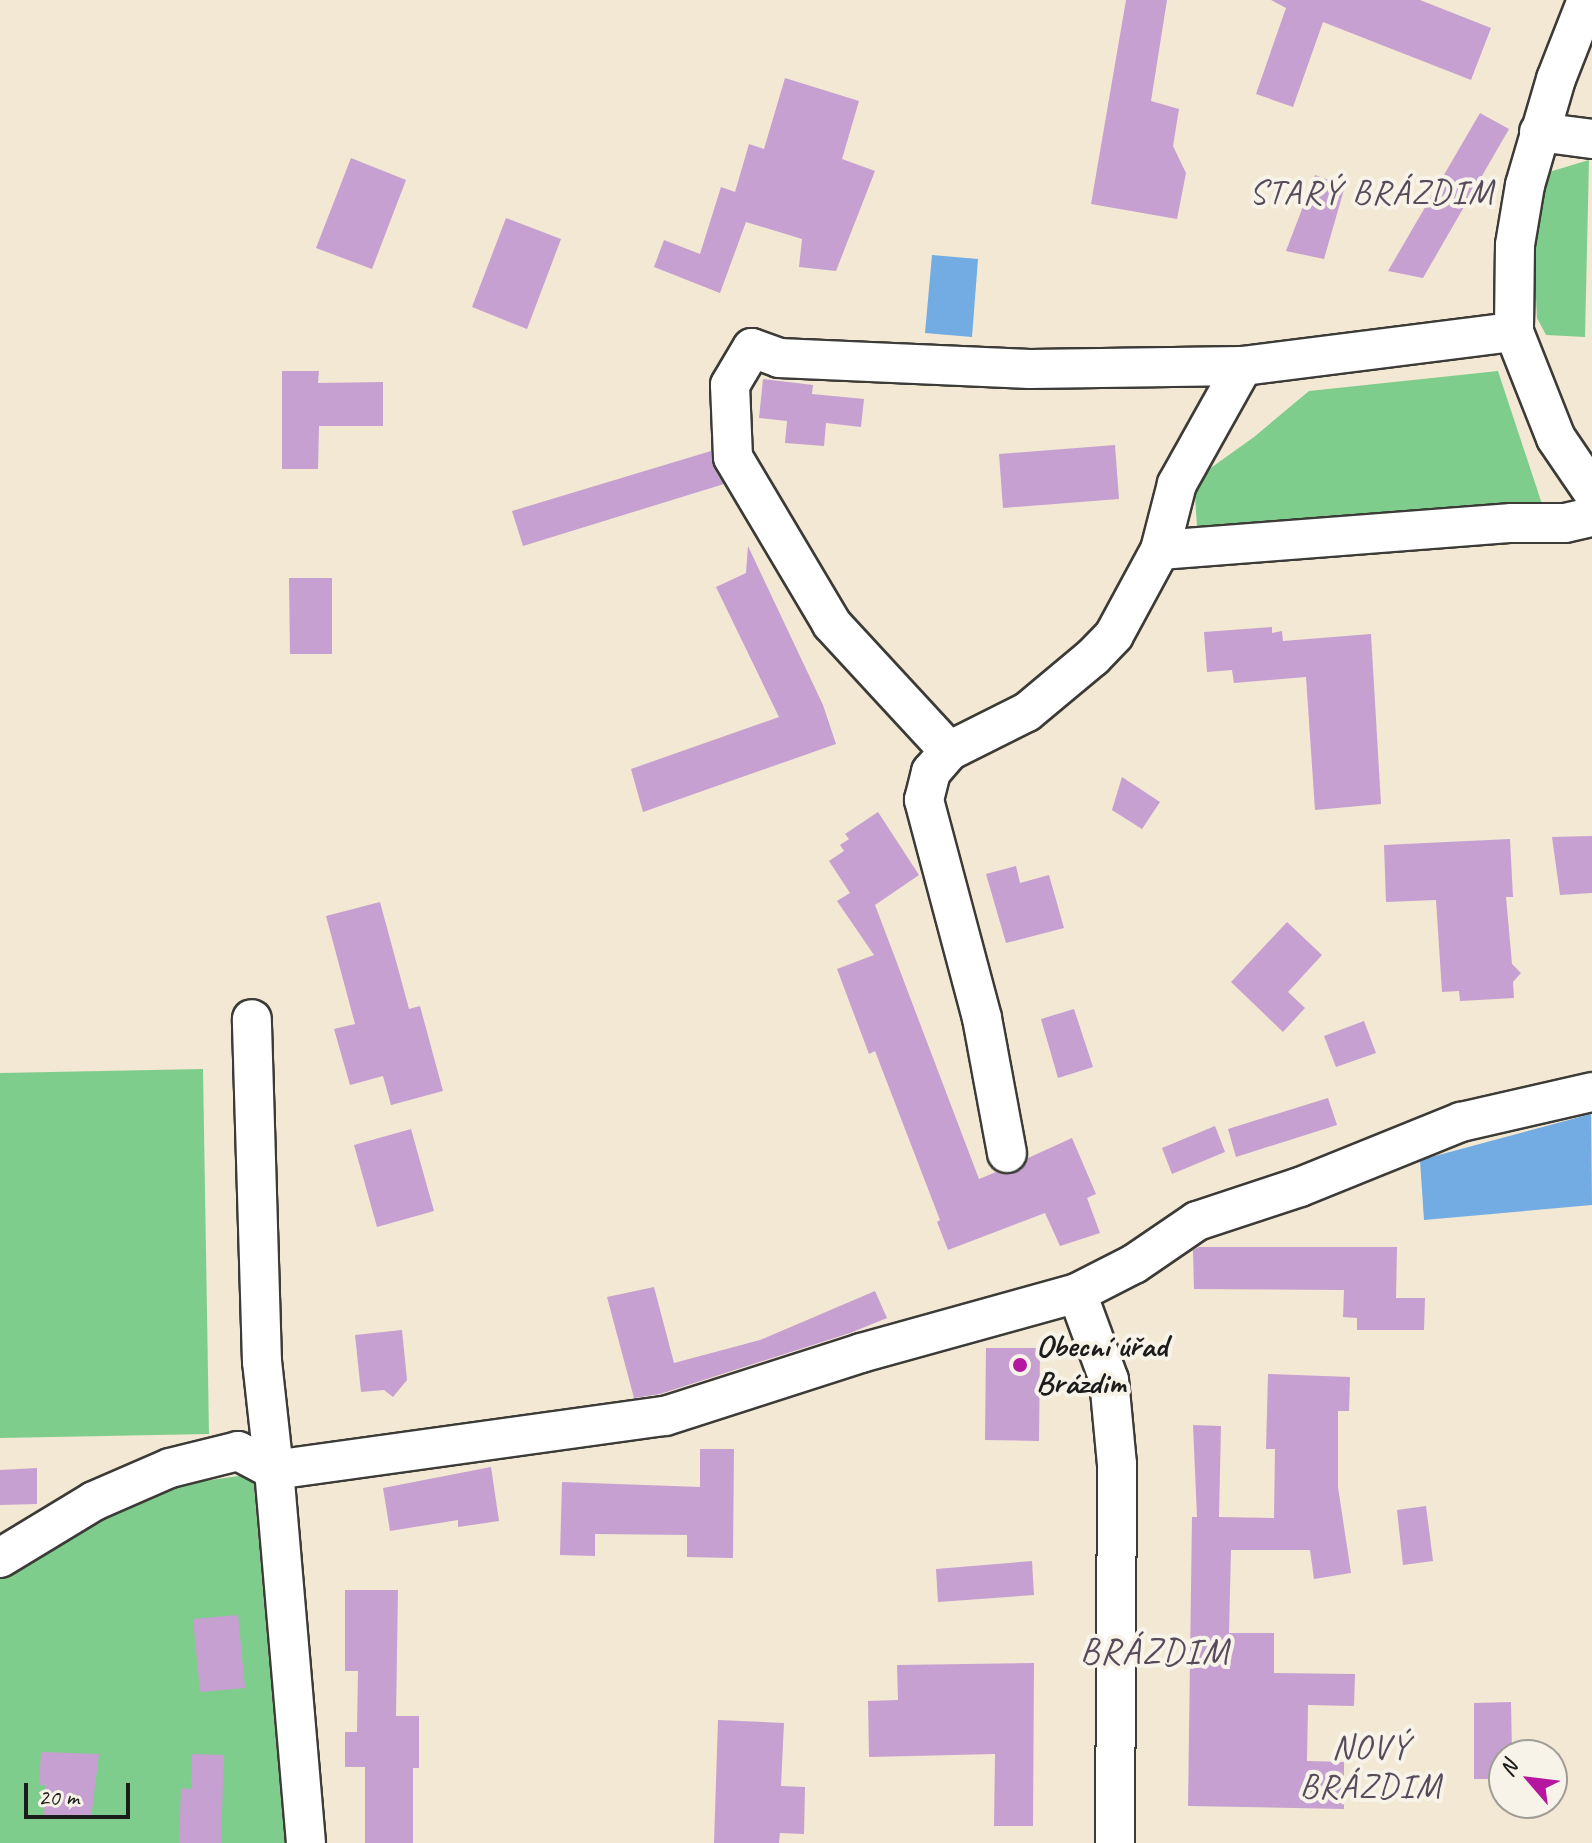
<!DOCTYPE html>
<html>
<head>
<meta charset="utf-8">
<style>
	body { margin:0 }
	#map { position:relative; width:1592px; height:1843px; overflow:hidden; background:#f3e8d3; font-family:Caveat,sans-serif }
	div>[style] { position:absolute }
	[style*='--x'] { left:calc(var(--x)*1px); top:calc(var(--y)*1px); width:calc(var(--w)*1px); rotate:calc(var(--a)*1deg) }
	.green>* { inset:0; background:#7fcd8c }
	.water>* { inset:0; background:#72ace2 }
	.building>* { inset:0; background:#c5a0d0 }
	.roads { filter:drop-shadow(2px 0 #3c3b37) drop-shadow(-2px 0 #3c3b37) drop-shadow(0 2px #3c3b37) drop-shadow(0 -2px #3c3b37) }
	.minor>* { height:38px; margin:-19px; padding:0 19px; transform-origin:19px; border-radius:19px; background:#fff }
	.dots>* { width:22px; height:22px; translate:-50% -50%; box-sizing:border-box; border:4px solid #f7f3e8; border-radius:50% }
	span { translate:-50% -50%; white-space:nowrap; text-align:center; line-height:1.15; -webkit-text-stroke:8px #f7f3e8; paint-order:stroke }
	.poi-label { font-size:32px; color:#1c1c1c; font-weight:700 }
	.left { translate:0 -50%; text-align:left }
	.neighbourhood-label { font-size:34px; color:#574a5b; letter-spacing:2px }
	.quarter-label { font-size:36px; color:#574a5b; letter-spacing:2px }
	.north { position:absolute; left:1488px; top:1739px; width:80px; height:80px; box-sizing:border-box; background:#f7f3e8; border:2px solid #9f9d96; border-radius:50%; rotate:298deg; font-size:22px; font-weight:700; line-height:32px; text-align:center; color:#1c1c1c }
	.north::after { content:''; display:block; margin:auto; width:28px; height:36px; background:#b5179e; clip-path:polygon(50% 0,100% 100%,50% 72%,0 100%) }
	.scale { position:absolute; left:24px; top:1783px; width:106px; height:36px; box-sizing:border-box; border:4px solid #1c1c1c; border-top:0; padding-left:10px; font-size:24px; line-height:28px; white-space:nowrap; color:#1c1c1c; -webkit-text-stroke:6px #f7f3e8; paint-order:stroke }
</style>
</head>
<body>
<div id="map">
	<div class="green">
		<div style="clip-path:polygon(1589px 160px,1585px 337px,1546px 335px,1537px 318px,1533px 237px,1549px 172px)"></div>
		<div style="clip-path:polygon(1498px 371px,1542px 504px,1197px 527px,1194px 480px,1254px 437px,1309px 391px)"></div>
		<div style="clip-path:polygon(203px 1069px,209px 1434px,0 1438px,0 1073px)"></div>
		<div style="clip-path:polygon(253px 1474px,285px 1843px,0 1843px,0 1571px,27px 1553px,168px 1486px)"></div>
	</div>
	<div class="water">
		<div style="clip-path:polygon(932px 255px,978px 259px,972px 337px,925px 333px)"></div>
		<div style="clip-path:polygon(1591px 1114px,1592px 1205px,1424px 1220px,1420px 1160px)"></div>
	</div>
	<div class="building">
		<div style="clip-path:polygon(1126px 0,1167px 0,1151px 101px,1179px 109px,1173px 146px,1186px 173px,1177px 219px,1091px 204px)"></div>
		<div style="clip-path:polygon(1271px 0,1420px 0,1491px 28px,1471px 80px,1323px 22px,1293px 107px,1256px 94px,1286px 8px)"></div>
		<div style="clip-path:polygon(785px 78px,859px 101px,842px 159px,875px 171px,836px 271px,799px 267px,802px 239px,746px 222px,720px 293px,654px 267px,664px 240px,700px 254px,721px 187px,735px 192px,749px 144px,764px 149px)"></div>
		<div style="clip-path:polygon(1480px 113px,1509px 129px,1423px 278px,1388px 271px)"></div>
		<div style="clip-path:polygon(351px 158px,406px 180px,372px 269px,316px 248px)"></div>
		<div style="clip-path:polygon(1315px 175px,1345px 186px,1324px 259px,1286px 251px)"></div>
		<div style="clip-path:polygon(506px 218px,561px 239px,527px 329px,472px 307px)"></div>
		<div style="clip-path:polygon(282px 371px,319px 371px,318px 383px,383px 382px,383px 426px,319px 426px,318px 469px,282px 469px)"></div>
		<div style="clip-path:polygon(763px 379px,813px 385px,812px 394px,864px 399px,861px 427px,826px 423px,824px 446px,785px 443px,787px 421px,759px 418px)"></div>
		<div style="clip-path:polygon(1115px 445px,1119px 499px,1003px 508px,999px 454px)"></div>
		<div style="clip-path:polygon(711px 451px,714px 468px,724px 484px,523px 546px,512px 511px)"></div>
		<div style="clip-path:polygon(748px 546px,823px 705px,836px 744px,643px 812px,631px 769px,779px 717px,716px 587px,746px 573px)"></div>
		<div style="clip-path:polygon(289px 578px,332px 578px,332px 654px,290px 654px)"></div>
		<div style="clip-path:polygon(1272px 627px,1272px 633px,1282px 631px,1283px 641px,1371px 634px,1381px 804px,1315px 810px,1306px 677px,1234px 683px,1232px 670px,1207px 672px,1204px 632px)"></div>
		<div style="clip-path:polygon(1122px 777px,1160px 802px,1142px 829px,1112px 810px)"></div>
		<div style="clip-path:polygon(878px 812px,919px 875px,875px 905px,979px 1179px,996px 1172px,1012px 1174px,1022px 1169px,1028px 1158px,1072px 1138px,1096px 1194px,1087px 1198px,1100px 1233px,1060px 1246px,1045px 1213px,948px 1250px,937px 1222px,940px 1220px,875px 1051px,869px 1054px,837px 969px,874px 955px,837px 901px,850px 893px,829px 861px,844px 851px,840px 845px,849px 839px,845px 834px)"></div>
		<div style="clip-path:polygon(1592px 836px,1592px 893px,1560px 895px,1552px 837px)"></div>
		<div style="clip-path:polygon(1510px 839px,1513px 897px,1506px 897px,1512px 964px,1521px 973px,1513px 982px,1514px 998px,1460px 1001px,1459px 991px,1442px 992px,1436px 900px,1386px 902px,1384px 845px)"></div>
		<div style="clip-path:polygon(1016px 866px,1020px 883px,1049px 875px,1064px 928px,1006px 943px,986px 874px)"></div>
		<div style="clip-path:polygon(380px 902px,409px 1009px,420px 1006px,443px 1091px,391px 1105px,383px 1076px,350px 1085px,334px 1029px,355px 1024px,326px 916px)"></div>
		<div style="clip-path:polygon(1287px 922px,1322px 955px,1288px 992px,1305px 1008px,1283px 1032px,1231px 982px)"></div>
		<div style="clip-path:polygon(1074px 1009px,1093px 1067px,1058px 1078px,1041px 1019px)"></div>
		<div style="clip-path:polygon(1364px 1021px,1376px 1053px,1336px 1067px,1324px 1036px)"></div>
		<div style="clip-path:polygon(1328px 1098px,1337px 1125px,1236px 1157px,1228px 1129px)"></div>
		<div style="clip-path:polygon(1215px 1126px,1225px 1152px,1172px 1174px,1162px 1148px)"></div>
		<div style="clip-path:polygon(411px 1129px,434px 1211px,377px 1227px,354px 1145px)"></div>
		<div style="clip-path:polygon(1199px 1247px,1397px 1247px,1396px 1298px,1425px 1298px,1424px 1330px,1357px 1330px,1357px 1318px,1343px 1317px,1344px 1290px,1194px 1289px,1193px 1250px)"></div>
		<div style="clip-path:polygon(654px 1287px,674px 1363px,760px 1340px,875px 1291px,887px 1318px,850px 1333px,660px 1394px,634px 1398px,607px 1297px)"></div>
		<div style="clip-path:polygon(402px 1330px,407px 1380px,393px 1397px,384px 1390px,361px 1392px,355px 1335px)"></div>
		<div style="clip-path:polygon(986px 1348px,1040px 1348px,1039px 1441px,985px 1440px)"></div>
		<div style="clip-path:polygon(1268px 1374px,1350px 1377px,1349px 1411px,1338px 1411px,1338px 1487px,1351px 1573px,1314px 1579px,1310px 1550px,1231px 1550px,1229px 1633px,1274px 1633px,1274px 1673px,1355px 1674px,1354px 1706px,1308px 1705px,1307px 1761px,1344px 1762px,1344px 1809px,1188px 1806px,1192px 1517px,1197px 1517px,1193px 1425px,1221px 1426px,1219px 1517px,1274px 1518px,1275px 1449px,1266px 1449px)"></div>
		<div style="clip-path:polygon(700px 1449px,734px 1449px,733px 1558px,687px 1557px,687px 1535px,595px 1534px,595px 1556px,560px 1555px,562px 1482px,700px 1487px)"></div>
		<div style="clip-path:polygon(491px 1467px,499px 1521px,458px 1527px,458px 1520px,390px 1531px,383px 1488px)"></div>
		<div style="clip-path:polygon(37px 1468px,37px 1504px,0 1505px,0 1470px)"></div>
		<div style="clip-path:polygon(1426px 1506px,1433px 1561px,1403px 1565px,1397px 1510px)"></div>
		<div style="clip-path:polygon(1032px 1561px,1034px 1595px,938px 1602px,936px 1569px)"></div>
		<div style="clip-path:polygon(345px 1590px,398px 1590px,396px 1716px,419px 1716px,419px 1768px,413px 1768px,413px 1843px,365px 1843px,365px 1767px,345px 1767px,345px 1732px,357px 1732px,358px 1671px,345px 1671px)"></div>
		<div style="clip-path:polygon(238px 1615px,245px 1688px,200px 1692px,193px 1619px)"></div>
		<div style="clip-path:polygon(1034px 1663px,1033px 1826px,994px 1826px,995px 1754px,869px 1757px,868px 1701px,898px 1700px,897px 1665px)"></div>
		<div style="clip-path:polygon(1511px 1702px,1512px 1755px,1504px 1755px,1504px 1779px,1474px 1779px,1474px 1703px)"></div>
		<div style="clip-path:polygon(718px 1720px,784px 1723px,781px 1786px,805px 1787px,804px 1834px,780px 1833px,779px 1843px,714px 1843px)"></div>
		<div style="clip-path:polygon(41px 1752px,99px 1754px,91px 1818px,44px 1817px,45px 1785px,39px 1785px)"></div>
		<div style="clip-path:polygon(192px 1754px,224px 1755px,221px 1843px,179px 1843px,181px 1788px,191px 1789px)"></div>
	</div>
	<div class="roads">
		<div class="minor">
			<div style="--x:1587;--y:0;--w:85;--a:111.4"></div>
			<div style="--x:1556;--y:79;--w:110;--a:106.3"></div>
			<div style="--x:1525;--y:185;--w:61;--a:99.5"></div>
			<div style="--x:1515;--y:245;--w:87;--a:90.7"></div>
			<div style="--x:1514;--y:332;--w:114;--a:68.4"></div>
			<div style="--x:1556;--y:438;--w:64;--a:55.8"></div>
			<div style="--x:1539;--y:132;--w:53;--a:7.5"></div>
			<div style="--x:1160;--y:550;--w:353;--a:-4.4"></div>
			<div style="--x:1512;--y:523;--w:53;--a:0"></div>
			<div style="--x:1565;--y:523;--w:28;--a:-13"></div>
			<div style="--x:949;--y:751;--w:173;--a:-132.7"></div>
			<div style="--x:832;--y:624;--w:194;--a:-120.7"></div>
			<div style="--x:733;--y:457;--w:72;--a:-92.4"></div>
			<div style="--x:730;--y:385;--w:43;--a:-59.3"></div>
			<div style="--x:752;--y:348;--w:29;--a:20"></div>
			<div style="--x:779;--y:358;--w:251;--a:2.5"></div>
			<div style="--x:1030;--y:369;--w:213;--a:-0.8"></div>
			<div style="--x:1243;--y:366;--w:273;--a:-7.2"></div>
			<div style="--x:1007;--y:1153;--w:137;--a:-100.5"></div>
			<div style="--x:982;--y:1018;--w:226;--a:-104.9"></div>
			<div style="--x:924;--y:800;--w:29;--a:-76"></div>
			<div style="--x:931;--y:772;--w:28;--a:-49"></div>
			<div style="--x:949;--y:751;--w:87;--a:-26.6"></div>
			<div style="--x:1027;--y:712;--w:86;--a:-39.8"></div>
			<div style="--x:1093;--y:657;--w:30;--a:-46"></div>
			<div style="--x:1114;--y:635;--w:97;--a:-61.6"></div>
			<div style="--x:1160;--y:550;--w:68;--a:-75.6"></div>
			<div style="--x:1177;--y:484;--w:135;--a:-60.8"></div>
			<div style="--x:1077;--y:1293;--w:93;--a:69.8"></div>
			<div style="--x:1109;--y:1380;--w:84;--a:84.6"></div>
			<div style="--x:1117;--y:1464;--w:379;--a:90.3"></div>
			<div style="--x:0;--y:1558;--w:110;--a:-31.2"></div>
			<div style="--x:94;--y:1501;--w:83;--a:-23.5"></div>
			<div style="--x:170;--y:1468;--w:70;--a:-14"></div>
			<div style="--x:238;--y:1451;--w:41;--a:27.8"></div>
			<div style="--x:274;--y:1470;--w:109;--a:-96.3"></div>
			<div style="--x:262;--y:1362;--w:343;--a:-91.7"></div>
			<div style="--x:306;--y:1843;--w:374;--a:-94.9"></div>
			<div style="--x:274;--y:1470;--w:395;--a:-7.9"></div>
			<div style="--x:665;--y:1416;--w:206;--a:-17.8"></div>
			<div style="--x:861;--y:1353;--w:224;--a:-15.5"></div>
			<div style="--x:1077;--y:1293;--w:64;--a:-27"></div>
			<div style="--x:1134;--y:1264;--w:76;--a:-34.3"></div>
			<div style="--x:1197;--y:1221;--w:108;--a:-18.3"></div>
			<div style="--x:1300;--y:1187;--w:174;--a:-22"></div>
			<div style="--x:1461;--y:1122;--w:134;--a:-12.9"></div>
		</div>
	</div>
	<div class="dots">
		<div style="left:1020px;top:1365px;background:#b5179e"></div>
	</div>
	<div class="poi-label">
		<span class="left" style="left:1036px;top:1365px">Obecní úřad<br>Brázdim</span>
	</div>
	<div class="neighbourhood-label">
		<span style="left:1372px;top:192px">STARÝ BRÁZDIM</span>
		<span style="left:1371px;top:1766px">NOVÝ<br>BRÁZDIM</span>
	</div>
	<div class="quarter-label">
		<span style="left:1155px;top:1652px">BRÁZDIM</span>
	</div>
	<div class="north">N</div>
	<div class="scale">20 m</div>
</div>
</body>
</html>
